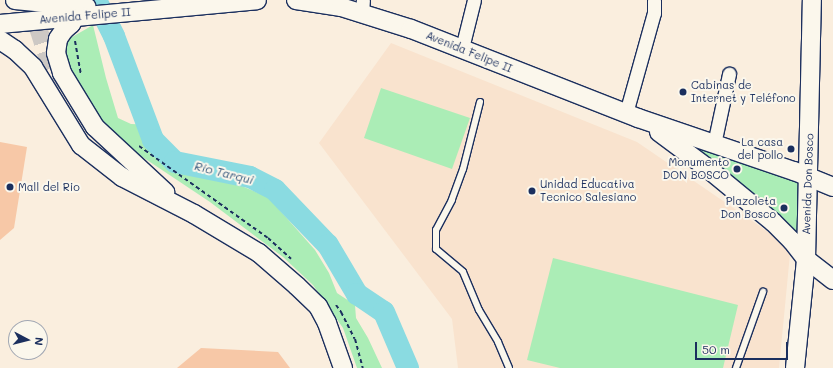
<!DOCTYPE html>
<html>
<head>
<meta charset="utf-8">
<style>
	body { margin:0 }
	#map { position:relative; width:833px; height:368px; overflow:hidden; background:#faeede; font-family:Mali,sans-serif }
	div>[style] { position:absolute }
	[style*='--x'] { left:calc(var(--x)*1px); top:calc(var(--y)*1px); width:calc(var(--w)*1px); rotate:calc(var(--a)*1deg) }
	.built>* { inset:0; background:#f9e3ce }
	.green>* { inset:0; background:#abedb6 }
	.river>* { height:22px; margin:-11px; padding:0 11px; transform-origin:11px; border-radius:11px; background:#8adbe1 }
	.building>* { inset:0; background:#f7c8a7 }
	.secondary-tunnel>* { height:18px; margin-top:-9px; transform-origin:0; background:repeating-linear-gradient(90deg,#cdc8c4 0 18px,transparent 0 27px) }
	.path>* { height:2px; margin-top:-1px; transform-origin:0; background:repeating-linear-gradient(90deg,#1b2f5e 0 4px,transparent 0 7px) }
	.roads { filter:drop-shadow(1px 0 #1b2f5e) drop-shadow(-1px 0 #1b2f5e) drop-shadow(0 1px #1b2f5e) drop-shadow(0 -1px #1b2f5e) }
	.lane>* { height:6px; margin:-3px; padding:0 3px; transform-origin:3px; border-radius:3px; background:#fbf7ec }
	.street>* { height:13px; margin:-6.5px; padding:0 6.5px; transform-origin:6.5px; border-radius:6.5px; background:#fbf7ec }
	.secondary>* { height:18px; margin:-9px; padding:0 9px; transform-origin:9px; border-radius:9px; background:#fbf7ec }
	.dots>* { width:11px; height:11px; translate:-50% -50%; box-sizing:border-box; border:2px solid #fbf7ec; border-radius:50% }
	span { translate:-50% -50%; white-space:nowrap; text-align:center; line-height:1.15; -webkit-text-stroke:4px #fbf7ec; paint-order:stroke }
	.street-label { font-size:11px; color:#1b2f5e }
	.poi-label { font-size:11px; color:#1b2f5e }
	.left { translate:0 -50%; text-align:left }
	.right { translate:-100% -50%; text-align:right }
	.water-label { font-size:12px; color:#375a7f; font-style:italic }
	.north { position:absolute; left:8px; top:320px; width:40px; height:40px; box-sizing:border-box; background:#fbf7ec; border:1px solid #a1a7b3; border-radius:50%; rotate:97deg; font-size:11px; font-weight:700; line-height:16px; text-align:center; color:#1b2f5e }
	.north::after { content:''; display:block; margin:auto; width:14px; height:18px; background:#1b2f5e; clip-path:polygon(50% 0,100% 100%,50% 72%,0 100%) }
	.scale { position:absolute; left:695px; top:342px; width:93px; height:18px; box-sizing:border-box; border:2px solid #1b2f5e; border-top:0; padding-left:5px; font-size:12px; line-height:14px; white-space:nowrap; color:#1b2f5e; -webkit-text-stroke:3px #fbf7ec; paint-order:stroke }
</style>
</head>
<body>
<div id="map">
	<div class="built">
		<div style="clip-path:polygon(391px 43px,637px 142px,777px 238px,790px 254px,779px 368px,458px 368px,452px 319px,319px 143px)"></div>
	</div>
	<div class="green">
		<div style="clip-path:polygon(93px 25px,106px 78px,118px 118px,131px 124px,156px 125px,188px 171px,232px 182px,268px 197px,315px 250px,329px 273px,337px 293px,355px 305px,356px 318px,368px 338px,382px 368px,357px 368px,343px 328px,313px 285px,283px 257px,210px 202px,138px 154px,104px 127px,77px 84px,66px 56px,67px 40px)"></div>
		<div style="clip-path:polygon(381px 88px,470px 118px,452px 169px,364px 138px)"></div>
		<div style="clip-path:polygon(673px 133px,801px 183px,800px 234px)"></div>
		<div style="clip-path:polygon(553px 258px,738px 305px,723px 368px,560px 368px,527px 360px)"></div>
	</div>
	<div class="river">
		<div style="--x:96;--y:0;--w:40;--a:63.4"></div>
		<div style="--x:114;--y:36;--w:111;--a:69.4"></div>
		<div style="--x:153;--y:140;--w:31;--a:45"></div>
		<div style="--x:175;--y:162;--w:76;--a:11.3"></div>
		<div style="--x:250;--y:177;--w:28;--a:27"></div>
		<div style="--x:275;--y:190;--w:76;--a:46.1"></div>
		<div style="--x:328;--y:245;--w:57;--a:59.4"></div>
		<div style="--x:357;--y:294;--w:32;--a:34"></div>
		<div style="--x:384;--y:312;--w:61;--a:66.8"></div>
	</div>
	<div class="building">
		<div style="clip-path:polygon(0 142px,27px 147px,14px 228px,0 240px)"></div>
		<div style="clip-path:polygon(201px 348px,278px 352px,290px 368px,177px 368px)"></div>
	</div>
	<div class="secondary-tunnel">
		<div style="--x:29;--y:0;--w:94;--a:72"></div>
	</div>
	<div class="path">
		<div style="--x:75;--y:41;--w:34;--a:80"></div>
		<div style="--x:139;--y:146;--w:158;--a:35.5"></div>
		<div style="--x:268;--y:238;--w:31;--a:42"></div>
		<div style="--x:336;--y:305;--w:9;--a:54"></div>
		<div style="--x:341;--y:312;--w:30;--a:63"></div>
		<div style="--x:355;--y:339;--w:30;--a:75"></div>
	</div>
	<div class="roads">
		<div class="lane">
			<div style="--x:480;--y:102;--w:69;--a:104.2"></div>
			<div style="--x:463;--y:169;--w:33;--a:110"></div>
			<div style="--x:452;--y:200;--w:34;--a:118"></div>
			<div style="--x:436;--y:230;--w:19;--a:90"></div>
			<div style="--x:436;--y:249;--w:35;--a:40"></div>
			<div style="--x:463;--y:272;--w:41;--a:67.2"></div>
			<div style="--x:479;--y:310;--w:37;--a:59"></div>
			<div style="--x:498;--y:342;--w:28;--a:67"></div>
			<div style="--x:736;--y:368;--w:81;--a:-70.4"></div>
		</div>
		<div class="street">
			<div style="--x:362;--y:13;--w:13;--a:-86"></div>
			<div style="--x:462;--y:48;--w:49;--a:-76"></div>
			<div style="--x:626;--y:113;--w:104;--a:-74.4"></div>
			<div style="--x:654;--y:13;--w:13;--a:-90"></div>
			<div style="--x:714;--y:144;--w:72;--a:-77.9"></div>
		</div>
		<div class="secondary">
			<div style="--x:15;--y:0;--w:72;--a:5.6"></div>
			<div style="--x:296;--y:0;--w:46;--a:8.8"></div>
			<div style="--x:341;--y:7;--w:73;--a:17.4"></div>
			<div style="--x:411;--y:29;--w:244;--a:21.4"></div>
			<div style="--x:638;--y:118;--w:165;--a:18.8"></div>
			<div style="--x:794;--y:171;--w:42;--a:22.3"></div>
			<div style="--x:75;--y:17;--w:8;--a:120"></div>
			<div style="--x:71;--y:24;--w:9;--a:139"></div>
			<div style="--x:64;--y:30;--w:11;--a:124"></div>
			<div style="--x:58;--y:39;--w:14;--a:98"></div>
			<div style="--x:56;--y:53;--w:21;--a:73"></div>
			<div style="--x:62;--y:73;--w:63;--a:58.6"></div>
			<div style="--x:95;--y:127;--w:96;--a:42.9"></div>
			<div style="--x:0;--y:24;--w:258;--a:-5.3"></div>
			<div style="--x:0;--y:40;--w:18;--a:34"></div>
			<div style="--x:15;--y:50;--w:25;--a:43"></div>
			<div style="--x:33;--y:67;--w:92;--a:58.4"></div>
			<div style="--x:81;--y:145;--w:52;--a:38"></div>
			<div style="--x:122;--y:177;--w:81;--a:27.2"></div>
			<div style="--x:194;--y:214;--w:76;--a:31"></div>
			<div style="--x:259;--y:253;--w:50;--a:41"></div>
			<div style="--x:297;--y:286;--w:29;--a:44"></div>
			<div style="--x:318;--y:306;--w:19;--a:62"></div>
			<div style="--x:327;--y:323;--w:48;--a:70.4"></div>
			<div style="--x:659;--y:132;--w:59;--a:36.7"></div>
			<div style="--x:706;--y:167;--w:87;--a:39.4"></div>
			<div style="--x:773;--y:222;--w:27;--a:45"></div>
			<div style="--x:792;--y:241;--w:23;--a:52"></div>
			<div style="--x:806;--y:259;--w:34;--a:38"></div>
			<div style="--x:795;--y:368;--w:110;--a:-84.2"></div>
			<div style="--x:806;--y:259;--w:259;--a:-88.7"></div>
		</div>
	</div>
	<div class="dots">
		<div style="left:683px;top:92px;background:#1b2f5e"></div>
		<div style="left:791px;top:149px;background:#1b2f5e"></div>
		<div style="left:737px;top:169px;background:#1b2f5e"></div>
		<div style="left:10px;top:187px;background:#1b2f5e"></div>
		<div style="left:532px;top:191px;background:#1b2f5e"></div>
		<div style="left:784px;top:208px;background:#1b2f5e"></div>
	</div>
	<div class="street-label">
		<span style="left:85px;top:16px;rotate:-5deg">Avenida Felipe II</span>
		<span style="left:469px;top:52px;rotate:22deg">Avenida Felipe II</span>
		<span style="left:808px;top:184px;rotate:-88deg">Avenida Don Bosco</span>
	</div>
	<div class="poi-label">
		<span class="left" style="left:691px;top:92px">Cabinas de<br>Internet y Teléfono</span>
		<span class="right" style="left:783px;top:149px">La casa<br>del pollo</span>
		<span class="right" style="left:729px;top:169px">Monumento<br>DON BOSCO</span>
		<span class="left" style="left:540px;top:191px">Unidad Educativa<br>Tecnico Salesiano</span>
		<span class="left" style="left:18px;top:187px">Mall del Rio</span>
		<span class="right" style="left:776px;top:208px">Plazoleta<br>Don Bosco</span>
	</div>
	<div class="water-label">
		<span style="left:224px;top:173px;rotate:14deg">Río Tarqui</span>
	</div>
	<div class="north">N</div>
	<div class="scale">50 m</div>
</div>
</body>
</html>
